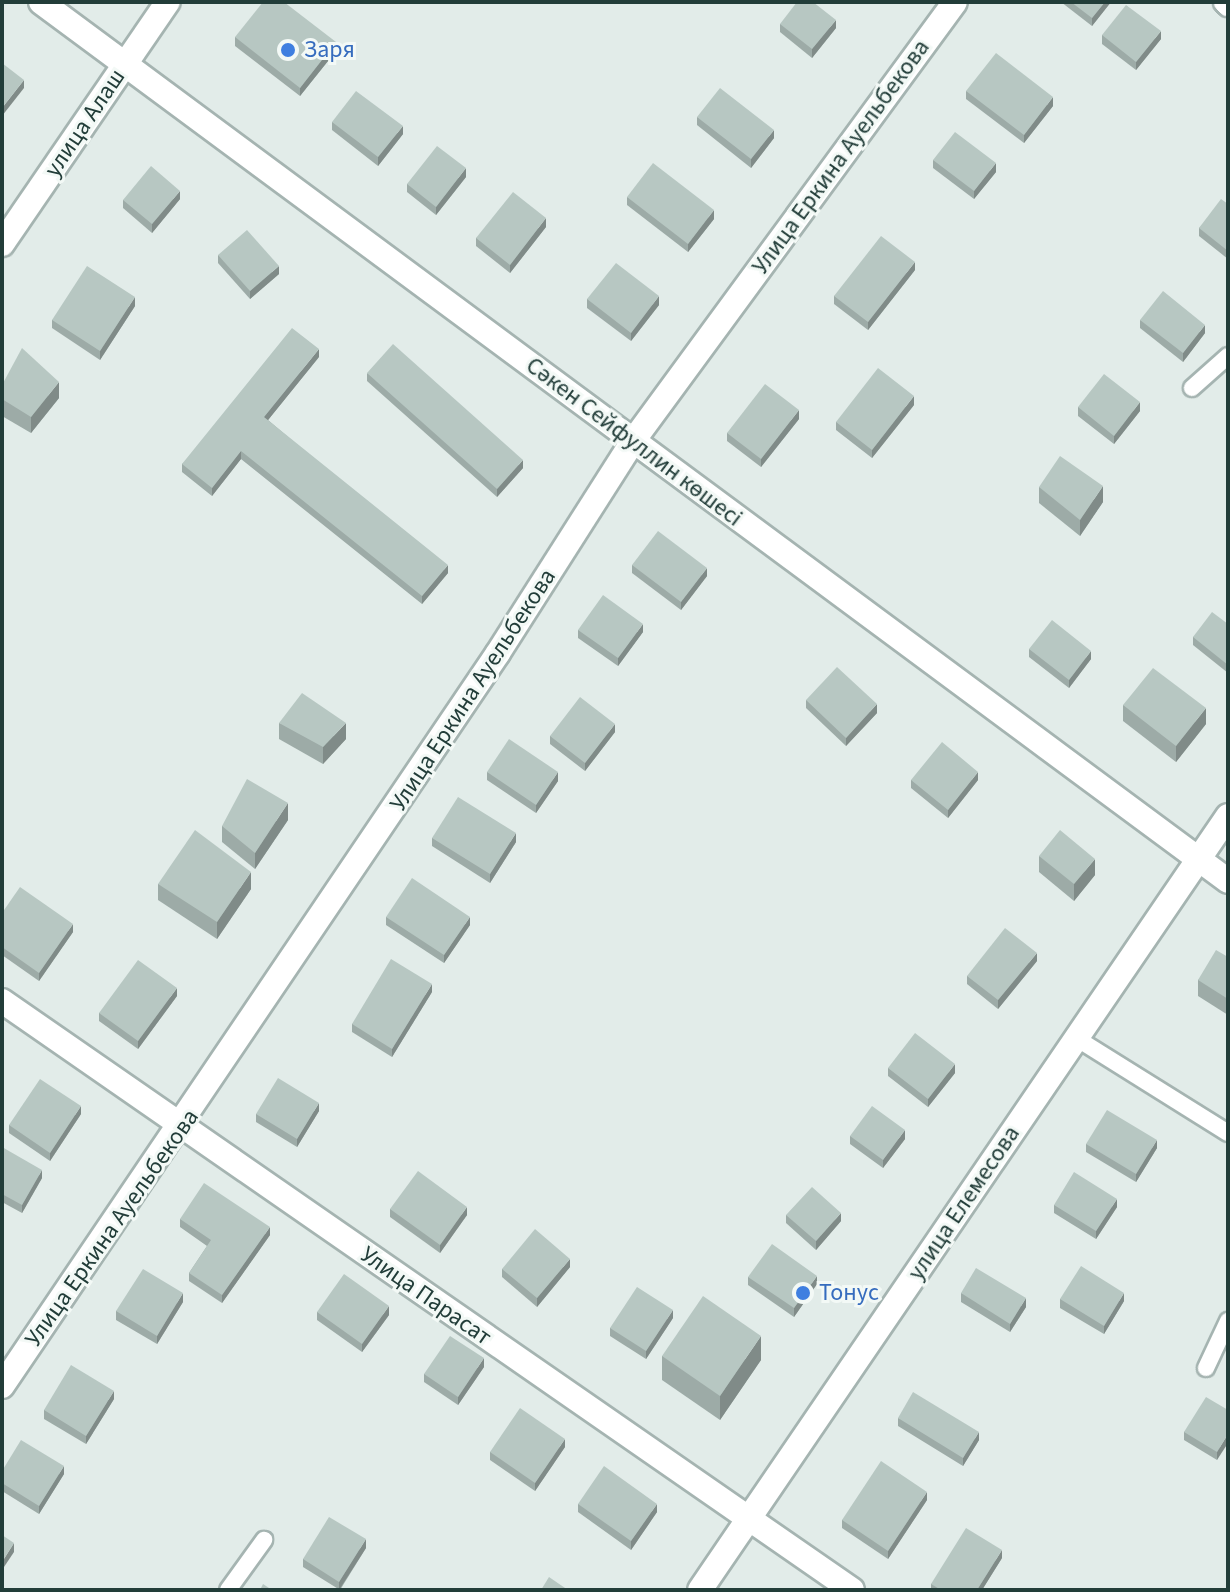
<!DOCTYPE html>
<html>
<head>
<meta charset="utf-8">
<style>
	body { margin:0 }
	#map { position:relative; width:1230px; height:1592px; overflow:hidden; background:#e2ece9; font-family:"Source Sans 3",sans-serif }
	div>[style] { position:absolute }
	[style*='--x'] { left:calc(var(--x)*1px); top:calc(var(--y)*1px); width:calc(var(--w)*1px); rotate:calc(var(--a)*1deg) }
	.roads { filter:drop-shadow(2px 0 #a5b4b1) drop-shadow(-2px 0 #a5b4b1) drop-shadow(0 2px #a5b4b1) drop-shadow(0 -2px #a5b4b1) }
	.service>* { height:16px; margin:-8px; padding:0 8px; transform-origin:8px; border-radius:8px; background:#fff }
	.minor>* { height:24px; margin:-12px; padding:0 12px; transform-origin:12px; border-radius:12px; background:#fff }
	.tertiary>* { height:24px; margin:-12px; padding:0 12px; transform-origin:12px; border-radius:12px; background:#fff }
	.wall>* { inset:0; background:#9daba7 }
	.shaded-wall>* { inset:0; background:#808b88 }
	.building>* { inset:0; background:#b7c7c2 }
	.dots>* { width:22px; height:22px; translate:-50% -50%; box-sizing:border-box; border:4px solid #f3f9f6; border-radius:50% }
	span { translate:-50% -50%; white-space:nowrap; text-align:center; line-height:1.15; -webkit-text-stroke:6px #f3f9f6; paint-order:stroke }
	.shop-label { font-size:24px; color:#366cbe }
	.left { translate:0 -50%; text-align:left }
	.street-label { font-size:24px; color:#223d39 }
	.frame { position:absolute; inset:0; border:4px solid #223d39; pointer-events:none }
</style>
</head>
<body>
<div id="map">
	<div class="roads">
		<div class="service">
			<div style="--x:1192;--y:388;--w:48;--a:-41.6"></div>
			<div style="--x:1076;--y:1038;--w:179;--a:32"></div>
			<div style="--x:1206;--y:1368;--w:52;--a:-64.9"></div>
			<div style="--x:228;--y:1590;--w:62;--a:-54.2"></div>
		</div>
		<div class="minor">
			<div style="--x:1226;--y:2;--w:3;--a:45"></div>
			<div style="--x:2;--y:244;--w:293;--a:-55.6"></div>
			<div style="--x:2;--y:1001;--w:1034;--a:34.72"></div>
			<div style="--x:2;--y:1386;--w:885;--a:-55.91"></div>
			<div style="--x:498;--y:653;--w:251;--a:-57.5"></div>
			<div style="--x:633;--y:441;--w:544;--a:-53.74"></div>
			<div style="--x:700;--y:1590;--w:937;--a:-55.7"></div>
		</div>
		<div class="tertiary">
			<div style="--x:41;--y:2;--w:1477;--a:36.52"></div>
		</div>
	</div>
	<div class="wall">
		<div style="clip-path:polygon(1061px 2px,1111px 2px,1092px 26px)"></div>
		<div style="clip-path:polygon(780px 24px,836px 28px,812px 58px,780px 32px)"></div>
		<div style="clip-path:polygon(1102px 35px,1161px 39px,1136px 70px,1102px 44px)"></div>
		<div style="clip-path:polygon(235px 37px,336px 51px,300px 96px,235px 46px)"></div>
		<div style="clip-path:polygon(966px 91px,1053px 106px,1024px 143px,966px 99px)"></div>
		<div style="clip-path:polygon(697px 117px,774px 138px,751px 168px,697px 125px)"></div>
		<div style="clip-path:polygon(332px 122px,403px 134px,378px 166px,332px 130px)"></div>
		<div style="clip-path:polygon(933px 160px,996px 172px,974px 199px,933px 168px)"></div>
		<div style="clip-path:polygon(466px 177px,436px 215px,407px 192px,407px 184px)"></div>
		<div style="clip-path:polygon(627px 197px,714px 219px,688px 252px,627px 205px)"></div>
		<div style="clip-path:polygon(180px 199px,152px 233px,123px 208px,123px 200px)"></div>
		<div style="clip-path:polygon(1228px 204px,1228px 259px,1199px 236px,1199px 228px)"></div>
		<div style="clip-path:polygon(546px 227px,510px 273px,476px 246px,476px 238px)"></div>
		<div style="clip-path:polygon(218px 255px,279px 274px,250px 299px,218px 263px)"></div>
		<div style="clip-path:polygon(915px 270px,868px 330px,834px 304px,834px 296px)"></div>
		<div style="clip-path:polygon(587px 299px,659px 305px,631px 341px,587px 308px)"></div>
		<div style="clip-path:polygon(135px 306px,100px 360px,52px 328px,52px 320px)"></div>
		<div style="clip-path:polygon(1140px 320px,1205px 333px,1183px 362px,1140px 328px)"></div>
		<div style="clip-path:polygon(319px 357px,268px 420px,448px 573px,422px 604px,241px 459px,212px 496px,182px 472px,182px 464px)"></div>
		<div style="clip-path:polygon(367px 373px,523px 468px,497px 497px,367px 381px)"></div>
		<div style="clip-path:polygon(2px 385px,59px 398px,31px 433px,2px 416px)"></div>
		<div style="clip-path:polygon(914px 405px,872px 458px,836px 430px,836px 422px)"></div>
		<div style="clip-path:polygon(1078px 407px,1140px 411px,1114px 444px,1078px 416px)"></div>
		<div style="clip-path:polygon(799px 419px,761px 467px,727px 441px,727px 433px)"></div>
		<div style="clip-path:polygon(1039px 487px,1103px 502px,1080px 536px,1039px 503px)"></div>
		<div style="clip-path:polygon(632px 565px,707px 576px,681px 610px,632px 573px)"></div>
		<div style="clip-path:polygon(1228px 624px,1228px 673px,1193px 645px,1193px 637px)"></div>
		<div style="clip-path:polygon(578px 630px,643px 632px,618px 666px,578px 638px)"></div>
		<div style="clip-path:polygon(1029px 649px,1091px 659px,1069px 688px,1029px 657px)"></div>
		<div style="clip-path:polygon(806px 700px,877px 713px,846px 746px,806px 708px)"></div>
		<div style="clip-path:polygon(1123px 705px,1206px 724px,1176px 762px,1123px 721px)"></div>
		<div style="clip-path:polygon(279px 723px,346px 739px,323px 764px,279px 739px)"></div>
		<div style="clip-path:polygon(615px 732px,585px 771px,550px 744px,550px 736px)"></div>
		<div style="clip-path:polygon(487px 772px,558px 781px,536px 813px,487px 780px)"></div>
		<div style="clip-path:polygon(911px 780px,978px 780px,948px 818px,911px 788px)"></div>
		<div style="clip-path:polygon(288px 820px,255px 869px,222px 842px,222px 826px)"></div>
		<div style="clip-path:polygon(432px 838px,516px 842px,490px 883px,432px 846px)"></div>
		<div style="clip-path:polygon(1039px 856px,1095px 875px,1074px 901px,1039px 872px)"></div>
		<div style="clip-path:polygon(158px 884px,251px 889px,217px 939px,158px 900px)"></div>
		<div style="clip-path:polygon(2px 913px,73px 932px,39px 981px,2px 955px)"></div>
		<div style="clip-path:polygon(386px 917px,470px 925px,444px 963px,386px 925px)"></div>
		<div style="clip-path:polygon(1228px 957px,1228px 1015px,1198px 996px,1198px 980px)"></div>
		<div style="clip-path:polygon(1037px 961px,998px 1009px,967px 984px,967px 976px)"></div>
		<div style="clip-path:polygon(432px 992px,392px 1057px,352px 1032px,352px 1024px)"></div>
		<div style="clip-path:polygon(177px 996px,138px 1049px,99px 1021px,99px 1013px)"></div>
		<div style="clip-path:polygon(888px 1068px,955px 1073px,928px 1107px,888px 1076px)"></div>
		<div style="clip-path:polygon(319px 1111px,297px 1147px,256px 1122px,256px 1114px)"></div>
		<div style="clip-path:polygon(81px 1114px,50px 1161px,9px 1133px,9px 1125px)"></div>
		<div style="clip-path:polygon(850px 1136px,905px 1139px,883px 1168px,850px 1144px)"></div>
		<div style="clip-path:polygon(1086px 1144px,1157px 1148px,1136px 1182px,1086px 1152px)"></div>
		<div style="clip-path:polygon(2px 1147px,42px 1178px,22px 1213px,2px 1202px)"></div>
		<div style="clip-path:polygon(1054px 1205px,1117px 1207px,1096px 1239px,1054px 1213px)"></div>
		<div style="clip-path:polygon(390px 1209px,467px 1215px,440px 1253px,390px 1217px)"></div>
		<div style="clip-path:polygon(786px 1215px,841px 1221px,816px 1250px,786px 1223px)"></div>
		<div style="clip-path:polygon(180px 1219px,270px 1235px,222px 1303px,189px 1281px,189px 1273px,207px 1246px,180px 1227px)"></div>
		<div style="clip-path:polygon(570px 1267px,537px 1307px,502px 1277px,502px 1269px)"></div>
		<div style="clip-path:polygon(748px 1277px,817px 1284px,794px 1317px,748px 1285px)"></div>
		<div style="clip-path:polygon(961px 1293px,1026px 1307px,1010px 1332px,961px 1302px)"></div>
		<div style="clip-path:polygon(1060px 1299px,1124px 1301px,1104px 1334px,1060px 1308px)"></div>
		<div style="clip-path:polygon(183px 1302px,157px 1344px,116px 1320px,116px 1311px)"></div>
		<div style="clip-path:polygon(317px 1312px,389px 1315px,362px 1352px,317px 1320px)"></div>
		<div style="clip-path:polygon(673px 1318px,646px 1359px,610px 1336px,610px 1328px)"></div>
		<div style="clip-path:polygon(662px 1356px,761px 1360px,720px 1420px,662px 1380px)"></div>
		<div style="clip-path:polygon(484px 1367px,458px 1405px,424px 1382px,424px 1374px)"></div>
		<div style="clip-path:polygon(114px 1399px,86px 1444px,44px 1419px,44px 1410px)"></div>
		<div style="clip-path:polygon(1228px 1410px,1217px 1460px,1184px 1440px,1184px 1432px)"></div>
		<div style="clip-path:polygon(898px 1418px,979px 1440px,963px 1466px,898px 1426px)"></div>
		<div style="clip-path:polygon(565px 1447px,535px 1491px,490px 1460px,490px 1452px)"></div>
		<div style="clip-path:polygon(2px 1471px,64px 1474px,39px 1514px,2px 1491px)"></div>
		<div style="clip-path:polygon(927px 1500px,888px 1559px,842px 1528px,842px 1520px)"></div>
		<div style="clip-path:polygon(578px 1504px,657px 1512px,631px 1550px,578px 1512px)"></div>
		<div style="clip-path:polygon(366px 1548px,340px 1590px,303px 1567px,303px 1559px)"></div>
		<div style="clip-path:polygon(1002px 1558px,982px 1590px,931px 1590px,931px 1584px)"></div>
	</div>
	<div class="shaded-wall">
		<div style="clip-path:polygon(1105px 2px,1111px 2px,1092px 26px,1092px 18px)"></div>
		<div style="clip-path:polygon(836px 20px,836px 28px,812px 58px,812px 49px)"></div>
		<div style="clip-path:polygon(1161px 31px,1161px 39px,1136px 70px,1136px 62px)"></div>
		<div style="clip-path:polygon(336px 42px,336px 51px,300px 96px,300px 88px)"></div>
		<div style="clip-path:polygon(24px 80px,24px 88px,2px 116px,2px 108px)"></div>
		<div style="clip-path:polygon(1053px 97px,1053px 106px,1024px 143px,1024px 135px)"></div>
		<div style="clip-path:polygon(403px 126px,403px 134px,378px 166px,378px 157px)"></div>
		<div style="clip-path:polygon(774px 130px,774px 138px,751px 168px,751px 159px)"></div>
		<div style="clip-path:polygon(996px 163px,996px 172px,974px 199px,974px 191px)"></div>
		<div style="clip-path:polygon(466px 168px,466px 177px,436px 215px,436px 207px)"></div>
		<div style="clip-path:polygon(180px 191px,180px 199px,152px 233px,152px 224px)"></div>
		<div style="clip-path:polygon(714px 210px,714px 219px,688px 252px,688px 244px)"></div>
		<div style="clip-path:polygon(546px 218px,546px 227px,510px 273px,510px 265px)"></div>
		<div style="clip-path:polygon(915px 262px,915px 270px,868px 330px,868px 322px)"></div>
		<div style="clip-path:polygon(279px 266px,279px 274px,250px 299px,250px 291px)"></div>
		<div style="clip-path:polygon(659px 296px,659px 305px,631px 341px,631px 333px)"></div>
		<div style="clip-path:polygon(135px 297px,135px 306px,100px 360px,100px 351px)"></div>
		<div style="clip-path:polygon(1205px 325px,1205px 333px,1183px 362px,1183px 353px)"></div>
		<div style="clip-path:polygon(319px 349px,319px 357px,264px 425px,264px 417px)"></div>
		<div style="clip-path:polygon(59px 382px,59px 398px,31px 433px,31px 417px)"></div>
		<div style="clip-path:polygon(914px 396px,914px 405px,872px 458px,872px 450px)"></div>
		<div style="clip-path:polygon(1140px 402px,1140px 411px,1114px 444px,1114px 436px)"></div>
		<div style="clip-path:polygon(799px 410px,799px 419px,761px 467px,761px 459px)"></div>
		<div style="clip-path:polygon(241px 451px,241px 459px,212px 496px,212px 488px)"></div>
		<div style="clip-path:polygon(523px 460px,523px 468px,497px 497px,497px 489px)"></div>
		<div style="clip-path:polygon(1103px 486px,1103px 502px,1080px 536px,1080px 520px)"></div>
		<div style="clip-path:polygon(448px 565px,448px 573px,422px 604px,422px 596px)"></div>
		<div style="clip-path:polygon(707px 568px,707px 576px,681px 610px,681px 602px)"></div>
		<div style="clip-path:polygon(643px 624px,643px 632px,618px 666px,618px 658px)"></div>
		<div style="clip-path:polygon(1091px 651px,1091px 659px,1069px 688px,1069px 680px)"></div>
		<div style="clip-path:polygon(877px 704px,877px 713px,846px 746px,846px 738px)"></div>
		<div style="clip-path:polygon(1206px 708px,1206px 724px,1176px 762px,1176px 746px)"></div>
		<div style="clip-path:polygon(346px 723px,346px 739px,323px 764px,323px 747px)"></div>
		<div style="clip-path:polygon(615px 724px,615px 732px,585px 771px,585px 763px)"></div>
		<div style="clip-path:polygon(558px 772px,558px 781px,536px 813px,536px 805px)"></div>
		<div style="clip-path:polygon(978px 772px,978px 780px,948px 818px,948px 810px)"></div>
		<div style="clip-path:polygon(288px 803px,288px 820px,255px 869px,255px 853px)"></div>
		<div style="clip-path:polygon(516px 833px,516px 842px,490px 883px,490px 874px)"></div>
		<div style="clip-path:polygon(1095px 859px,1095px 875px,1074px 901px,1074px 884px)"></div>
		<div style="clip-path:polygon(251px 872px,251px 889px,217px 939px,217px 922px)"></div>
		<div style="clip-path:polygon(470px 917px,470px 925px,444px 963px,444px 955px)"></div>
		<div style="clip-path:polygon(73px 924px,73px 932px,39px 981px,39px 973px)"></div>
		<div style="clip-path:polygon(1037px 953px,1037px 961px,998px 1009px,998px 1000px)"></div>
		<div style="clip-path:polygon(432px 984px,432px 992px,392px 1057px,392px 1049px)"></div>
		<div style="clip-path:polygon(177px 988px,177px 996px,138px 1049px,138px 1041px)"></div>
		<div style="clip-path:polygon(955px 1064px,955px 1073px,928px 1107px,928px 1099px)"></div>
		<div style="clip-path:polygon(319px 1103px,319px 1111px,297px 1147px,297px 1139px)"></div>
		<div style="clip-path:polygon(81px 1106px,81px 1114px,50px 1161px,50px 1153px)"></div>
		<div style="clip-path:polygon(905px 1130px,905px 1139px,883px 1168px,883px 1160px)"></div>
		<div style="clip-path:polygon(1157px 1140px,1157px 1148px,1136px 1182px,1136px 1174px)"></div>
		<div style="clip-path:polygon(42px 1170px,42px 1178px,22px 1213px,22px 1205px)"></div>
		<div style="clip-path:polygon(1117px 1199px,1117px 1207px,1096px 1239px,1096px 1231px)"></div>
		<div style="clip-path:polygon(467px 1207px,467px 1215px,440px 1253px,440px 1245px)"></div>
		<div style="clip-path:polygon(841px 1213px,841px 1221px,816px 1250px,816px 1241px)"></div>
		<div style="clip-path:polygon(270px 1227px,270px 1235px,222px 1303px,222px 1295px)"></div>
		<div style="clip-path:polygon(570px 1259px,570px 1267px,537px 1307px,537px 1298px)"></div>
		<div style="clip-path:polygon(817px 1276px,817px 1284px,794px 1317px,794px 1308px)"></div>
		<div style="clip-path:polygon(183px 1293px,183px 1302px,157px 1344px,157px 1336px)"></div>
		<div style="clip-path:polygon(1124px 1293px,1124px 1301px,1104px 1334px,1104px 1326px)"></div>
		<div style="clip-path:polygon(1026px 1298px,1026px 1307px,1010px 1332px,1010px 1324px)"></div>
		<div style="clip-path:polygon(389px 1306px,389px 1315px,362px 1352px,362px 1344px)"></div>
		<div style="clip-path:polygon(673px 1310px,673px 1318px,646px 1359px,646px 1351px)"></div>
		<div style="clip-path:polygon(761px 1336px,761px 1360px,720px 1420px,720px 1396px)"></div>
		<div style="clip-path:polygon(484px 1358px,484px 1367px,458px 1405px,458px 1397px)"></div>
		<div style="clip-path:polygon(114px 1391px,114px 1399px,86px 1444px,86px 1436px)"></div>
		<div style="clip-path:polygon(979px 1432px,979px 1440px,963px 1466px,963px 1458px)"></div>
		<div style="clip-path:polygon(1228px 1434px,1228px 1443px,1217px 1460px,1217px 1452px)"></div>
		<div style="clip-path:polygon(565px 1439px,565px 1447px,535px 1491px,535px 1483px)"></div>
		<div style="clip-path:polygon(64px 1466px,64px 1474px,39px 1514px,39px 1506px)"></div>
		<div style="clip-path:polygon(927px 1492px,927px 1500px,888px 1559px,888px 1551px)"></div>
		<div style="clip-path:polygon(657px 1504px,657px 1512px,631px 1550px,631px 1541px)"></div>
		<div style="clip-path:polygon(366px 1539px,366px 1548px,339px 1590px,339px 1582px)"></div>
		<div style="clip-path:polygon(14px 1543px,14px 1552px,2px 1570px,2px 1562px)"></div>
		<div style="clip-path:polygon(1002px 1550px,1002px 1558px,982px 1590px,977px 1590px)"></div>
	</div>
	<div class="building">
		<div style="clip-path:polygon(263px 2px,284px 2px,336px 42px,300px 88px,235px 37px)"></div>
		<div style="clip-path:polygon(797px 2px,813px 2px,836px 20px,812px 49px,780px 24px)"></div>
		<div style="clip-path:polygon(1071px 2px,1105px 2px,1092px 18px)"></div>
		<div style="clip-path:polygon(1126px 5px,1161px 31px,1136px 62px,1102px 35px)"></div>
		<div style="clip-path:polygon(996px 53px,1053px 97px,1024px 135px,966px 91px)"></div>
		<div style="clip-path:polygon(2px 63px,24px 80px,2px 108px)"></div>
		<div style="clip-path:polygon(720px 88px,774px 130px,751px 159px,697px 117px)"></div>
		<div style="clip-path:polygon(356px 91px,403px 126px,378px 157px,332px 122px)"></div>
		<div style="clip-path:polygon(955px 132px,996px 163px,974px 191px,933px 160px)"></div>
		<div style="clip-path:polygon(437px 146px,466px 168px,436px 207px,407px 184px)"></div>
		<div style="clip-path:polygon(653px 163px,714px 210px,688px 244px,627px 197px)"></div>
		<div style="clip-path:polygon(151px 166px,180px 191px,152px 224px,123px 200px)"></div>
		<div style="clip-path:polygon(513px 192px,546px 218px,510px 265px,476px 238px)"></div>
		<div style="clip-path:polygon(1221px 199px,1228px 204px,1228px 251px,1199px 228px)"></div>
		<div style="clip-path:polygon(247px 230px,279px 266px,250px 291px,218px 255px)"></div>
		<div style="clip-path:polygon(881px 236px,915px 262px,868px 322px,834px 296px)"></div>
		<div style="clip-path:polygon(616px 263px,659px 296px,631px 333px,587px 299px)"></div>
		<div style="clip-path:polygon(87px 266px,135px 297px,100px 351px,52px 320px)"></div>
		<div style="clip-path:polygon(1163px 291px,1205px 325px,1183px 353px,1140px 320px)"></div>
		<div style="clip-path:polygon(292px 328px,319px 349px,264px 417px,448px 565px,422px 596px,241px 451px,212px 488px,182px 464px)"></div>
		<div style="clip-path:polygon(393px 344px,523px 460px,497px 489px,367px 373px)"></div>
		<div style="clip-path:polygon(22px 348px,59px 382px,31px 417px,2px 399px,2px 385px)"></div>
		<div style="clip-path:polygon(878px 368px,914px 396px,872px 450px,836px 422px)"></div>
		<div style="clip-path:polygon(1104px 374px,1140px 402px,1114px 436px,1078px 407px)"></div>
		<div style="clip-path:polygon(765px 384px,799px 410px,761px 459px,727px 433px)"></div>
		<div style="clip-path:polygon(1060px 456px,1103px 486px,1080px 520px,1039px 487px)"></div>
		<div style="clip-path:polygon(658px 531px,707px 568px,681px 602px,632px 565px)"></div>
		<div style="clip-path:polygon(603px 595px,643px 624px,618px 658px,578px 630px)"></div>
		<div style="clip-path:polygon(1212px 612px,1228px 624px,1228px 665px,1193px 637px)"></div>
		<div style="clip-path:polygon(1052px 620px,1091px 651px,1069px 680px,1029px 649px)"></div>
		<div style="clip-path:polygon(837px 667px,877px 704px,846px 738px,806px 700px)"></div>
		<div style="clip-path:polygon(1153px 668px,1206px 708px,1176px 746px,1123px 705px)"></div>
		<div style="clip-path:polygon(302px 693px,346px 723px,323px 747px,279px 723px)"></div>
		<div style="clip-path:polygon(580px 697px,615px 724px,585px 763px,550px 736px)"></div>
		<div style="clip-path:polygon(509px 739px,558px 772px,536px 805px,487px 772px)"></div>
		<div style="clip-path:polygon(942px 742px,978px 772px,948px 810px,911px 780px)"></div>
		<div style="clip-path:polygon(247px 779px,288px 803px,255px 853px,222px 826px)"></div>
		<div style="clip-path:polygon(458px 797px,516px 833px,490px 874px,432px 838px)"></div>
		<div style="clip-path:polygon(195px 830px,251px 872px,217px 922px,158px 884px)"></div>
		<div style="clip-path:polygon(1060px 830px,1095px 859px,1074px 884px,1039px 856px)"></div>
		<div style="clip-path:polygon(412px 878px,470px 917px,444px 955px,386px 917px)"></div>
		<div style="clip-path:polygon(20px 887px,73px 924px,39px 973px,2px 947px,2px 913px)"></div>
		<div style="clip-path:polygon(1005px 928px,1037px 953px,998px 1000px,967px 976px)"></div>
		<div style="clip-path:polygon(1216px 950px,1228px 957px,1228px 999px,1198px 980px)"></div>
		<div style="clip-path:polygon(391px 959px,432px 984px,392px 1049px,352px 1024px)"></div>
		<div style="clip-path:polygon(138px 960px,177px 988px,138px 1041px,99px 1013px)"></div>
		<div style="clip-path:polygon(915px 1033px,955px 1064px,928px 1099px,888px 1068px)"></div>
		<div style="clip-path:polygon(278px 1078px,319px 1103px,297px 1139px,256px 1114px)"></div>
		<div style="clip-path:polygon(40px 1079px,81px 1106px,50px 1153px,9px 1125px)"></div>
		<div style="clip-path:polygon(872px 1106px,905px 1130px,883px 1160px,850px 1136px)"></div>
		<div style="clip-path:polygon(1107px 1110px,1157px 1140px,1136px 1174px,1086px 1144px)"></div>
		<div style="clip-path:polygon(2px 1147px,42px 1170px,22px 1205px,2px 1194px)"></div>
		<div style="clip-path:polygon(418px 1171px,467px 1207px,440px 1245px,390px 1209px)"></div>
		<div style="clip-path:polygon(1074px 1172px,1117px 1199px,1096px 1231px,1054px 1205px)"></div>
		<div style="clip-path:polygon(204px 1183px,270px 1227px,222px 1295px,189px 1273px,211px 1240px,180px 1219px)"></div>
		<div style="clip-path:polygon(812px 1187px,841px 1213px,816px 1241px,786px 1215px)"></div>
		<div style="clip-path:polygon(535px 1229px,570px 1259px,537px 1298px,502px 1269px)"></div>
		<div style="clip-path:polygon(772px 1244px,817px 1276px,794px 1308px,748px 1277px)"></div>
		<div style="clip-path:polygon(1081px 1266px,1124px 1293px,1104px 1326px,1060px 1299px)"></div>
		<div style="clip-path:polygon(976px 1268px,1026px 1298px,1010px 1324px,961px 1293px)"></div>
		<div style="clip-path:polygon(143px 1269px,183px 1293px,157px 1336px,116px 1311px)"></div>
		<div style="clip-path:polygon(344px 1274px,389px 1306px,362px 1344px,317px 1312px)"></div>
		<div style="clip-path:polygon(637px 1287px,673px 1310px,646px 1351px,610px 1328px)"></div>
		<div style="clip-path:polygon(703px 1296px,761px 1336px,720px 1396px,662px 1356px)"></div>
		<div style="clip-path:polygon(450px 1336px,484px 1358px,458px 1397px,424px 1374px)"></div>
		<div style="clip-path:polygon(71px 1365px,114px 1391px,86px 1436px,44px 1410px)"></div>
		<div style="clip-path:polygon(913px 1392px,979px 1432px,963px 1458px,898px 1418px)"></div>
		<div style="clip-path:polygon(1206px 1397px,1228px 1410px,1228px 1434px,1217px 1452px,1184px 1432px)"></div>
		<div style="clip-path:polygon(520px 1408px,565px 1439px,535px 1483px,490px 1452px)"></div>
		<div style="clip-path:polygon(21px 1440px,64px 1466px,39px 1506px,2px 1483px,2px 1471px)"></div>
		<div style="clip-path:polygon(881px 1461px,927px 1492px,888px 1551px,842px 1520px)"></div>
		<div style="clip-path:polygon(604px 1466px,657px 1504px,631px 1541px,578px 1504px)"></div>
		<div style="clip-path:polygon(329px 1517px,366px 1539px,339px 1582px,303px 1559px)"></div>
		<div style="clip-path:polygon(966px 1528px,1002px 1550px,977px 1590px,941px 1590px,931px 1584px)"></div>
		<div style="clip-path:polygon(2px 1535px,14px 1543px,2px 1562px)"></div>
		<div style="clip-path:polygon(549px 1577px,568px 1590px,541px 1590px)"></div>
		<div style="clip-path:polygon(263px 1584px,272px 1590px,260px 1590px)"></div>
	</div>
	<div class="dots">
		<div style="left:288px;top:50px;background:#3f7fe0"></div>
		<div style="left:803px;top:1293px;background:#3f7fe0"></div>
	</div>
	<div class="shop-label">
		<span class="left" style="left:304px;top:50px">Заря</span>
		<span class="left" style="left:819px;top:1293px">Тонус</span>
	</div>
	<div class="street-label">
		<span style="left:85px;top:123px;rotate:-56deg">улица Алаш</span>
		<span style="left:841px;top:157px;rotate:-54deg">Улица Еркина Ауельбекова</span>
		<span style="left:634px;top:442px;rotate:37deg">Сәкен Сейфуллин көшесі</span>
		<span style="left:473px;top:690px;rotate:-57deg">Улица Еркина Ауельбекова</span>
		<span style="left:964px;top:1203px;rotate:-56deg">улица Елемесова</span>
		<span style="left:112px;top:1228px;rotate:-55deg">Улица Еркина Ауельбекова</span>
		<span style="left:426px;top:1296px;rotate:35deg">Улица Парасат</span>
	</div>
	<div class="frame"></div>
</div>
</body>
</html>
